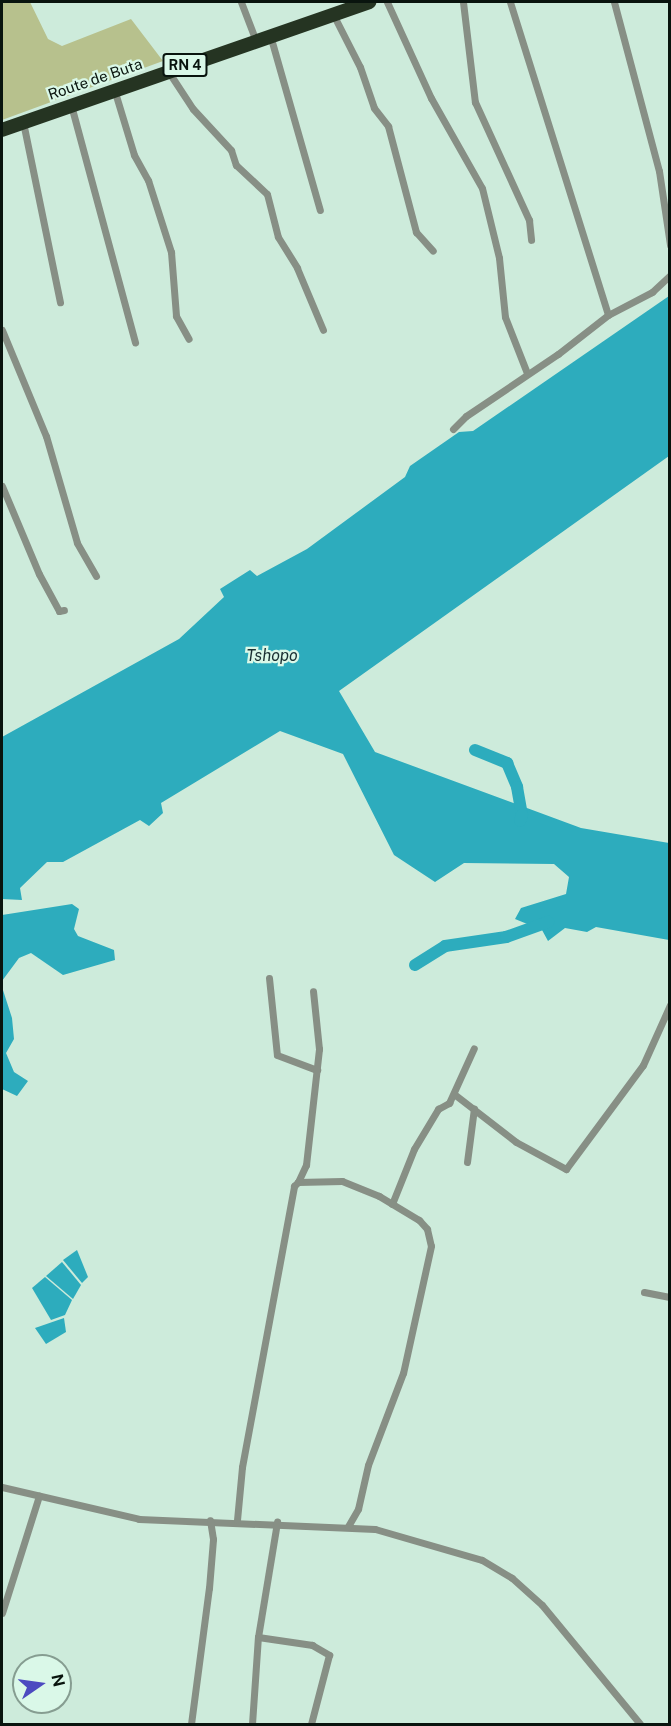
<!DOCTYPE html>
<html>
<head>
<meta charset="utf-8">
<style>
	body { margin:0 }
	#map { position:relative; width:671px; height:1726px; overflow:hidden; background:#cdebdb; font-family:"Public Sans",sans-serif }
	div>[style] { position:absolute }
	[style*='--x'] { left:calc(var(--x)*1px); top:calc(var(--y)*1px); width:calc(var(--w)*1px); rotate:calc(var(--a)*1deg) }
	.green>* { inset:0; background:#b7c18d }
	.water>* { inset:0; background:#2dacbd }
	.river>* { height:12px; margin:-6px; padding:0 6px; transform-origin:6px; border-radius:6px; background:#2dacbd }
	.street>* { height:7px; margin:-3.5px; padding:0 3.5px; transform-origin:3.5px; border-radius:3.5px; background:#878f85 }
	.highway>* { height:14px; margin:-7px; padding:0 7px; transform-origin:7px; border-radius:7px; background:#253422 }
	span { translate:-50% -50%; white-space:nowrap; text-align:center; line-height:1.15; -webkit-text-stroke:4.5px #daf8e8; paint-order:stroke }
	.shield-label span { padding:2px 4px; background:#daf8e8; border:2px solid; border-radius:4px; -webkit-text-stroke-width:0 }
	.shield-label { font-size:14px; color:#09140e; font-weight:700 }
	.street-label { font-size:15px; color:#09140e }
	.water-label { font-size:16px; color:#1a2f32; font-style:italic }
	.frame { position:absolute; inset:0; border:3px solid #09140e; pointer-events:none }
	.north { position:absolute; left:12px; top:1654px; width:60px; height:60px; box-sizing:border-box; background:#daf8e8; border:2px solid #869d91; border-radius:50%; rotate:77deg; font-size:16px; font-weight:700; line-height:24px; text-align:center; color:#09140e }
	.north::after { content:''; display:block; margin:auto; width:21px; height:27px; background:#4c4ac0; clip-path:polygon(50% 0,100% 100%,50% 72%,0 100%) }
</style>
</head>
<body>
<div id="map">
	<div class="green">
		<div style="clip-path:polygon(2px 2px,30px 2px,48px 39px,62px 46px,131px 19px,163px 61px,2px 120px)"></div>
	</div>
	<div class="water">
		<div style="clip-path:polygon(669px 296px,669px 456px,339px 691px,375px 752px,581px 828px,669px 843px,669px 940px,596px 927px,587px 932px,565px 928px,548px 941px,542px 930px,515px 919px,521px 908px,566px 894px,569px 877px,554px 864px,464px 863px,435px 882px,394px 855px,343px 754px,280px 731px,161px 803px,163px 813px,149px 826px,140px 820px,63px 862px,47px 862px,20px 888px,22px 900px,2px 899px,2px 737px,179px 639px,224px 597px,220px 589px,250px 570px,257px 576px,307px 549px,405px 477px,410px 466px,459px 432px,473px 431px)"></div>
		<div style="clip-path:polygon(72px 904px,79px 909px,74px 929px,78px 936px,114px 950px,115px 960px,63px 975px,31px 953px,19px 958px,2px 981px,2px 915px)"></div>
		<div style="clip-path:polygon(2px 987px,12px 1018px,14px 1039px,6px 1053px,14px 1072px,28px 1081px,17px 1096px,2px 1089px)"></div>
		<div style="clip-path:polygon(77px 1250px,88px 1277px,82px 1283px,63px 1260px)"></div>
		<div style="clip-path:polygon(62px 1262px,81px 1285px,73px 1299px,46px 1276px)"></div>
		<div style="clip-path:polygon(45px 1277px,72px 1300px,65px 1315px,51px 1320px,32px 1288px)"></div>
		<div style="clip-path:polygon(64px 1318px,66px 1332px,46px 1344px,35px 1328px)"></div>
	</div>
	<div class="river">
		<div style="--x:475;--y:750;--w:35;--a:22"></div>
		<div style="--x:507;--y:763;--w:26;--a:67"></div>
		<div style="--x:517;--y:787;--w:28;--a:80"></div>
		<div style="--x:522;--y:815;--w:6;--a:108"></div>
		<div style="--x:415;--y:965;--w:36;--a:-32"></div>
		<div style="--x:445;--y:946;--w:62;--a:-8.4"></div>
		<div style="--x:506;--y:937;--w:45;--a:-19.7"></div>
	</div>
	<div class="street">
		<div style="--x:241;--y:2;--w:39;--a:69"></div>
		<div style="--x:387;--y:2;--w:106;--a:65.4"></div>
		<div style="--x:431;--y:98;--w:103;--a:60.5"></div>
		<div style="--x:482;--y:188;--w:72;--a:76.3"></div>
		<div style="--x:499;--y:258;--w:59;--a:84.2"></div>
		<div style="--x:505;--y:317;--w:60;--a:68.6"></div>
		<div style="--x:463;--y:2;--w:101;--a:83.2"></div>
		<div style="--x:475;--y:102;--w:130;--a:65.4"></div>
		<div style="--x:529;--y:220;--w:20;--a:84"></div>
		<div style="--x:510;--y:2;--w:328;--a:72.6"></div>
		<div style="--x:614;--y:2;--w:175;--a:75.1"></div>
		<div style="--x:659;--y:171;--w:75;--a:81.5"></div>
		<div style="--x:334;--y:16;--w:57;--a:63"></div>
		<div style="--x:360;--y:67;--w:43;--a:71.1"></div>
		<div style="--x:374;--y:108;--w:23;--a:52"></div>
		<div style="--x:388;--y:126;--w:110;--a:75.2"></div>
		<div style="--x:416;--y:232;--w:25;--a:48"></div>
		<div style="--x:270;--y:35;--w:182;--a:74.1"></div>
		<div style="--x:168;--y:71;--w:45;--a:56.7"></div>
		<div style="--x:193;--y:109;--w:56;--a:47.2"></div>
		<div style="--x:231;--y:150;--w:16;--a:72"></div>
		<div style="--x:236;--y:165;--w:42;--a:43.1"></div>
		<div style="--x:267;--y:194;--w:44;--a:75.7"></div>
		<div style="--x:278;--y:237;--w:36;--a:58"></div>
		<div style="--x:297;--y:268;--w:67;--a:67.2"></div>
		<div style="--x:114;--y:89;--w:69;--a:73.1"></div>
		<div style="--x:134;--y:155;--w:29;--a:61"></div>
		<div style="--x:148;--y:180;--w:76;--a:72.3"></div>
		<div style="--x:171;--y:252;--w:64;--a:85.5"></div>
		<div style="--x:176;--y:316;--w:26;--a:61"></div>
		<div style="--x:71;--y:105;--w:246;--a:74.9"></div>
		<div style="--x:23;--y:122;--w:184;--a:78.4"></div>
		<div style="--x:2;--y:330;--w:115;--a:67.5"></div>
		<div style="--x:46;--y:436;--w:111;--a:73.8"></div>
		<div style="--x:77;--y:543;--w:38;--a:60"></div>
		<div style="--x:453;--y:429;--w:18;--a:-45"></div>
		<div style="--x:466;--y:416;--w:111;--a:-34"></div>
		<div style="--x:558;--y:354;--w:63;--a:-38"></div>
		<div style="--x:608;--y:315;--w:50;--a:-27.6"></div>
		<div style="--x:652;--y:292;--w:25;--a:-43"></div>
		<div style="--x:2;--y:486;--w:95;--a:67.2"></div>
		<div style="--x:39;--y:574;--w:42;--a:61.6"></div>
		<div style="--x:59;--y:611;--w:5;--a:-11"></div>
		<div style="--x:269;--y:978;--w:77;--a:84.1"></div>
		<div style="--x:277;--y:1055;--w:43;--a:20.6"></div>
		<div style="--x:454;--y:1094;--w:78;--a:37.7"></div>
		<div style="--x:516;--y:1142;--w:57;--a:28.4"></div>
		<div style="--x:566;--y:1169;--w:129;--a:-53.5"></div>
		<div style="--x:643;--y:1065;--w:66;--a:-65.8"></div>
		<div style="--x:467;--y:1162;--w:54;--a:-82.6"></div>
		<div style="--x:298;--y:1182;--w:19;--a:-65"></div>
		<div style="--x:306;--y:1165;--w:117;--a:-83.6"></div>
		<div style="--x:319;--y:1049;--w:58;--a:-95.9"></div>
		<div style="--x:392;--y:1204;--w:59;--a:-68.2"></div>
		<div style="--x:414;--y:1149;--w:47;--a:-59"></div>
		<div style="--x:438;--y:1109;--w:13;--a:-29"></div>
		<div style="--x:449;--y:1103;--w:60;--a:-65.6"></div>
		<div style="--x:644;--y:1292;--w:26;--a:11"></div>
		<div style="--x:2;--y:1487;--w:141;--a:13.1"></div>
		<div style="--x:139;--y:1519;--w:236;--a:2.4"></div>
		<div style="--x:375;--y:1529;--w:111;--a:16.2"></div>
		<div style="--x:482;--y:1560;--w:35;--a:31"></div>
		<div style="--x:512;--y:1578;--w:40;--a:42"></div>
		<div style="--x:542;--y:1605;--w:154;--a:50.5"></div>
		<div style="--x:237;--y:1520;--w:53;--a:-84.6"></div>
		<div style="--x:242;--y:1467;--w:286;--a:-79.5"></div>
		<div style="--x:294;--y:1186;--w:6;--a:-45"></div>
		<div style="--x:298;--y:1182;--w:44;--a:-1.3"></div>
		<div style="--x:342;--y:1181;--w:40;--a:22"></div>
		<div style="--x:379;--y:1196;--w:47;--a:31"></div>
		<div style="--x:419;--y:1220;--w:12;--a:48"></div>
		<div style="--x:427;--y:1229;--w:17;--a:77"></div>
		<div style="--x:431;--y:1246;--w:130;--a:102.4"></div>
		<div style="--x:403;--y:1373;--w:98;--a:110.8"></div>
		<div style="--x:368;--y:1465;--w:45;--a:102.8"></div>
		<div style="--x:358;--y:1509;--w:20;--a:120"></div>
		<div style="--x:2;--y:1613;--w:123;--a:-72.5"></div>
		<div style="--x:258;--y:1637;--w:55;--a:8.4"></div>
		<div style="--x:312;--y:1645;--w:20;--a:30"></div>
		<div style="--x:329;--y:1655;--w:71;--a:104.6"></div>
		<div style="--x:191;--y:1724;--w:137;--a:-82.5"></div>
		<div style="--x:209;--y:1588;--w:49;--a:-85.3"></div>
		<div style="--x:213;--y:1539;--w:19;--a:-99"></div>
		<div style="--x:252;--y:1724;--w:87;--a:-86.1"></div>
		<div style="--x:258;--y:1637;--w:117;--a:-80.6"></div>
	</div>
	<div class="highway">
		<div style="--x:2;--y:130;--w:389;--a:-19.2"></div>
	</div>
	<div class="shield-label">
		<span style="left:185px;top:65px">RN 4</span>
	</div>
	<div class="street-label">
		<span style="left:95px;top:79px;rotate:-19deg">Route de Buta</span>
	</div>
	<div class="water-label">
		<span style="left:272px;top:656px">Tshopo</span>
	</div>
	<div class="frame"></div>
	<div class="north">N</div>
</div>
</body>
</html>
